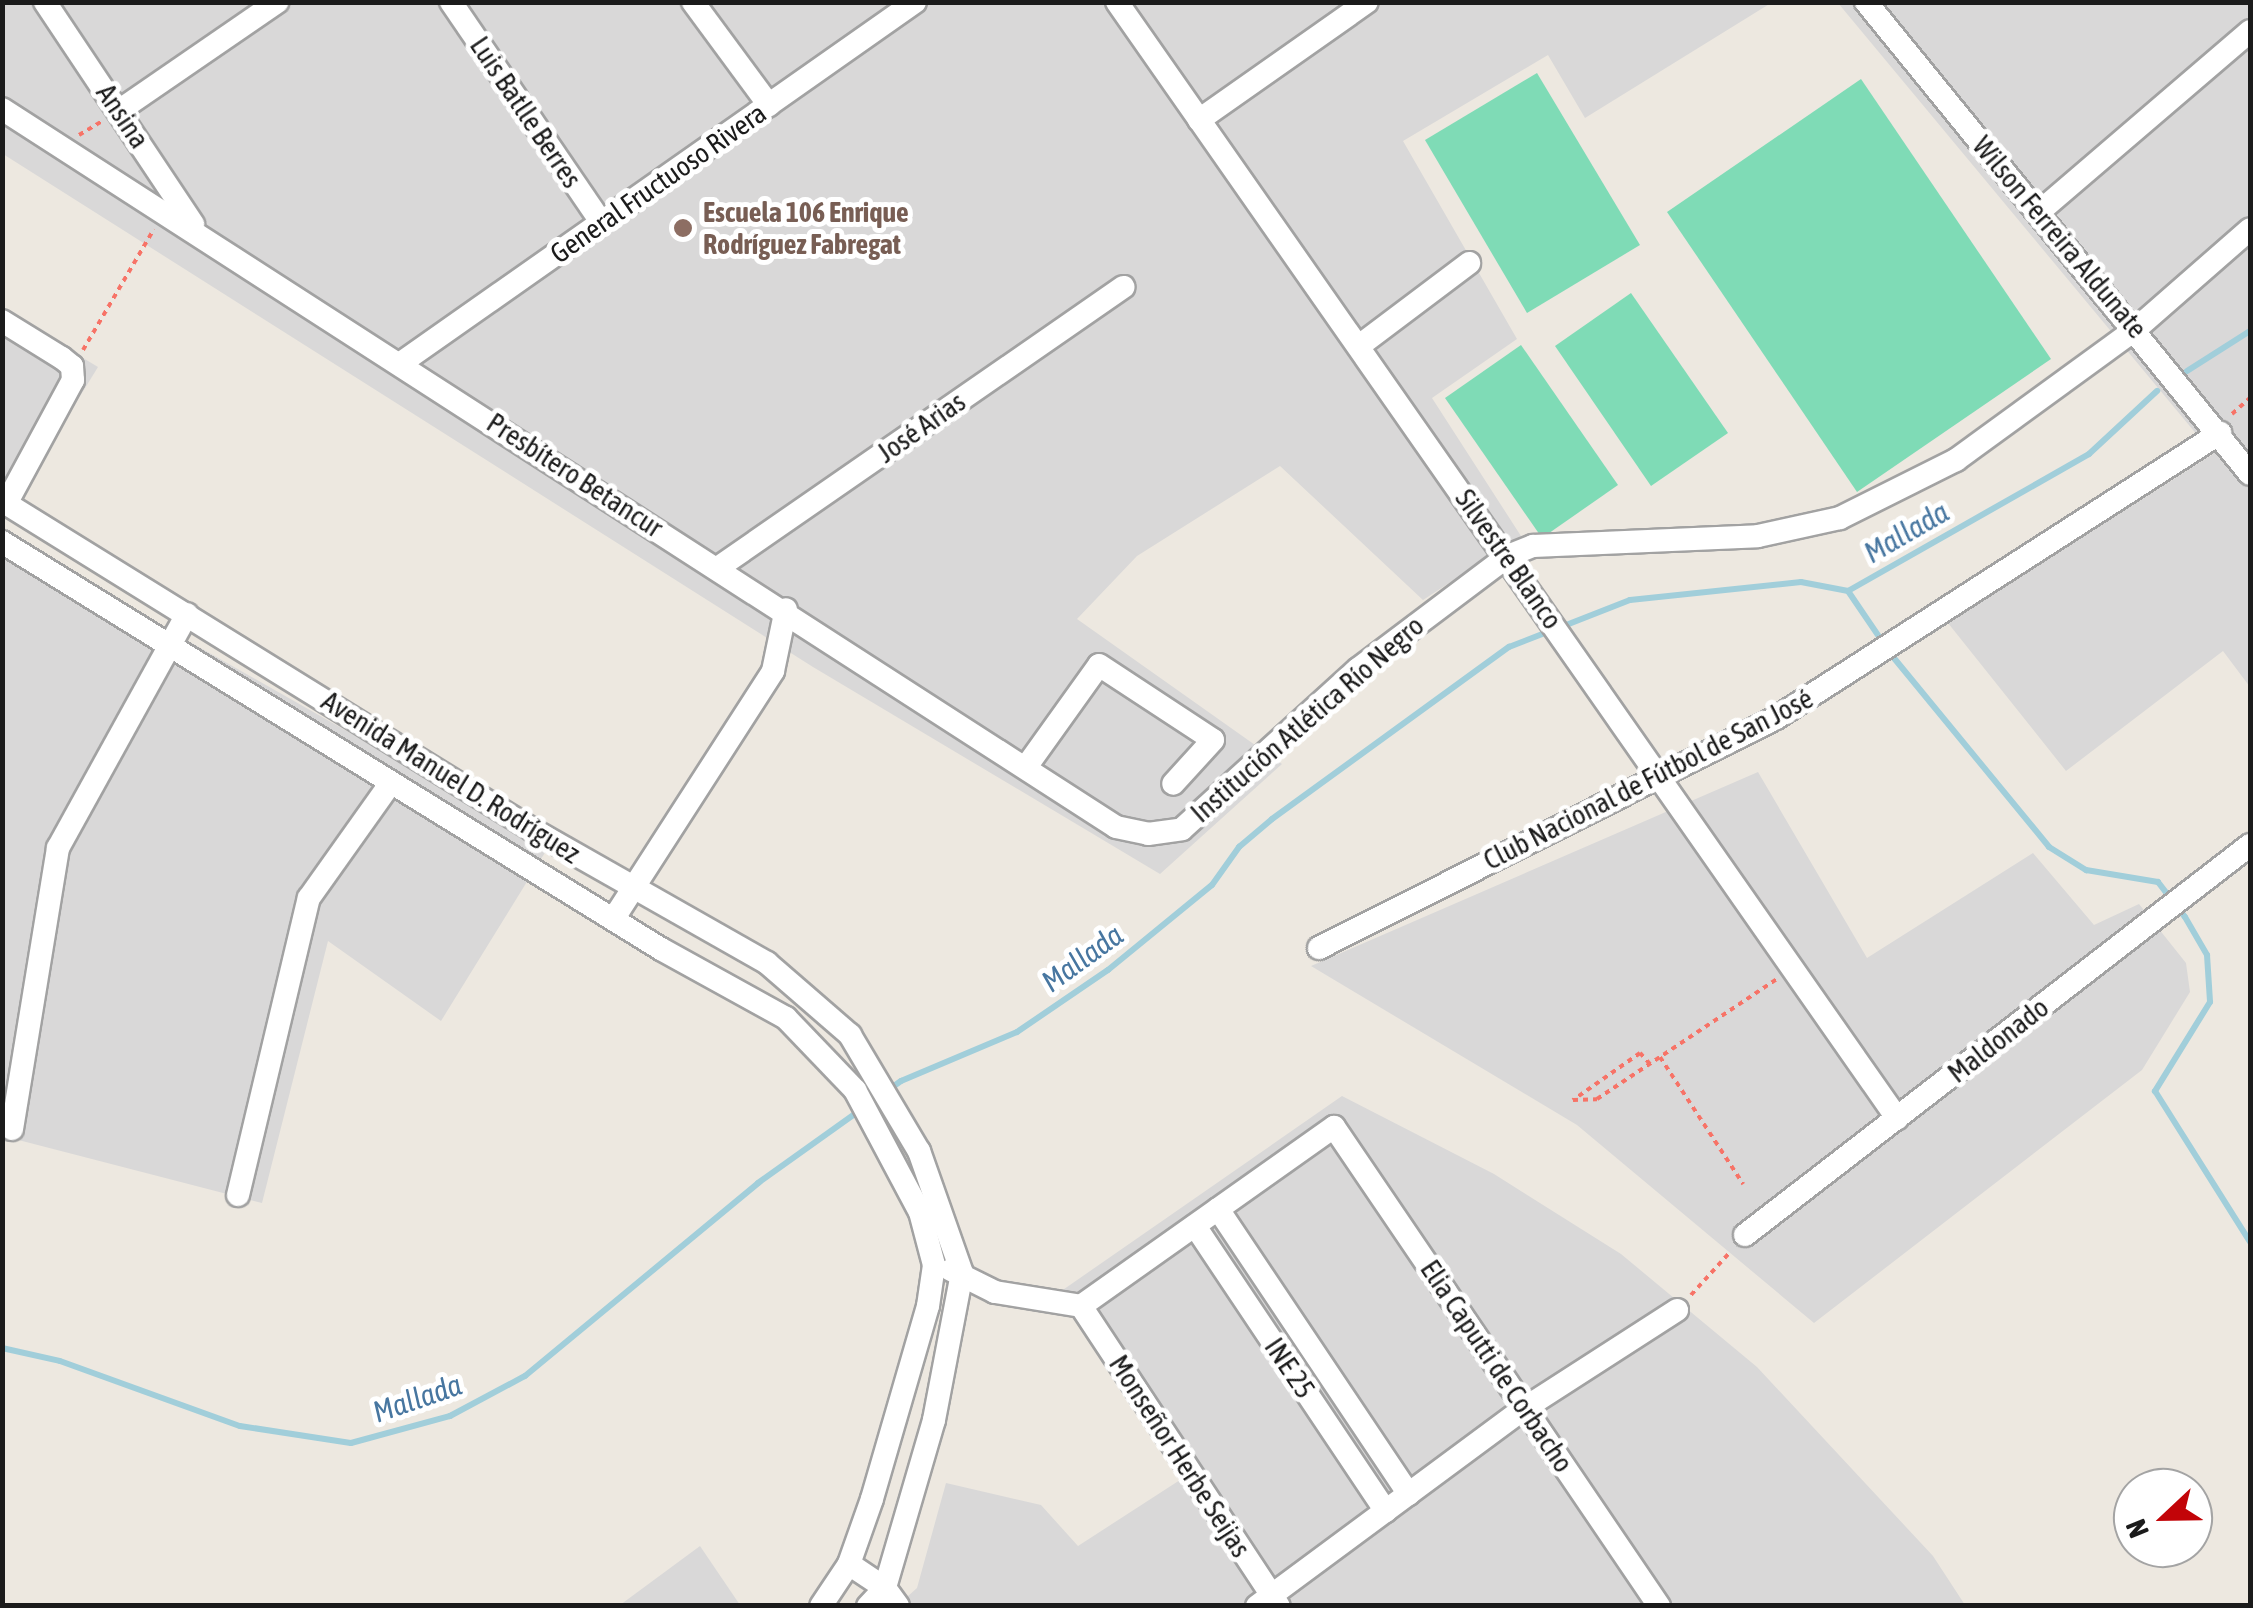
<!DOCTYPE html>
<html>
<head>
<meta charset="utf-8">
<style>
	body { margin:0 }
	#map { position:relative; width:2253px; height:1608px; overflow:hidden; background:#ede8e0; font-family:"Asap Condensed",sans-serif }
	div>[style] { position:absolute }
	[style*='--x'] { left:calc(var(--x)*1px); top:calc(var(--y)*1px); width:calc(var(--w)*1px); rotate:calc(var(--a)*1deg) }
	.residential>* { inset:0; background:#d9d8d8 }
	.pitch>* { inset:0; background:#7fdbb6 }
	.stream>* { height:6px; margin:-3px; padding:0 3px; transform-origin:3px; border-radius:3px; background:#a1ceda }
	.path>* { height:4px; margin-top:-2px; transform-origin:0; background:repeating-linear-gradient(90deg,#f77367 0 5px,transparent 0 10px) }
	.roads { filter:drop-shadow(2px 0 #a2a2a2) drop-shadow(-2px 0 #a2a2a2) drop-shadow(0 2px #a2a2a2) drop-shadow(0 -2px #a2a2a2) }
	.minor>* { height:22px; margin:-11px; padding:0 11px; transform-origin:11px; border-radius:11px; background:#fff }
	.dots>* { width:28px; height:28px; translate:-50% -50%; box-sizing:border-box; border:5px solid #fff; border-radius:50% }
	span { translate:-50% -50%; white-space:nowrap; text-align:center; line-height:1.15; -webkit-text-stroke:10px #fff; paint-order:stroke }
	.street-label { font-size:28px; color:#1b1b1b }
	.education-label { font-size:28px; color:#785e54; font-weight:700 }
	.left { translate:0 -50%; text-align:left }
	.water-label { font-size:30px; color:#4776a0; font-style:italic }
	.frame { position:absolute; inset:0; border:5px solid #1b1b1b; pointer-events:none }
	.north { position:absolute; left:2113px; top:1468px; width:100px; height:100px; box-sizing:border-box; background:#fff; border:2px solid #a4a4a4; border-radius:50%; rotate:248deg; font-size:28px; font-weight:700; line-height:40px; text-align:center; color:#1b1b1b }
	.north::after { content:''; display:block; margin:auto; width:35px; height:45px; background:#c20408; clip-path:polygon(50% 0,100% 100%,50% 72%,0 100%) }
</style>
</head>
<body>
<div id="map">
	<div class="residential">
		<div style="clip-path:polygon(2px 3px,1771px 3px,1585px 118px,1548px 55px,1403px 141px,1517px 339px,1432px 398px,1521px 536px,1423px 600px,1280px 466px,1137px 556px,1077px 619px,1282px 764px,1160px 874px,813px 667px,3px 154px)"></div>
		<div style="clip-path:polygon(1838px 3px,2250px 3px,2250px 687px,2223px 651px,2066px 771px,1948px 623px,2213px 454px)"></div>
		<div style="clip-path:polygon(3px 310px,98px 367px,3px 521px)"></div>
		<div style="clip-path:polygon(2px 535px,549px 846px,441px 1021px,328px 941px,262px 1203px,3px 1136px)"></div>
		<div style="clip-path:polygon(1758px 772px,1867px 958px,2033px 853px,2094px 925px,2139px 904px,2186px 963px,2190px 992px,2142px 1070px,1814px 1323px,1577px 1125px,1311px 966px)"></div>
		<div style="clip-path:polygon(1342px 1096px,1494px 1174px,1621px 1254px,1757px 1367px,1933px 1556px,1965px 1605px,897px 1606px,917px 1588px,946px 1483px,1041px 1505px,1078px 1546px,1180px 1480px,1057px 1294px)"></div>
		<div style="clip-path:polygon(700px 1546px,740px 1605px,620px 1605px)"></div>
	</div>
	<div class="pitch">
		<div style="clip-path:polygon(1537px 73px,1640px 245px,1527px 313px,1425px 140px)"></div>
		<div style="clip-path:polygon(1861px 79px,2051px 359px,1857px 492px,1667px 212px)"></div>
		<div style="clip-path:polygon(1631px 293px,1728px 433px,1651px 486px,1555px 346px)"></div>
		<div style="clip-path:polygon(1521px 345px,1618px 485px,1542px 538px,1445px 398px)"></div>
	</div>
	<div class="stream">
		<div style="--x:2187;--y:371;--w:75;--a:-32.4"></div>
		<div style="--x:1848;--y:591;--w:60;--a:55.8"></div>
		<div style="--x:1561;--y:627;--w:74;--a:-21.4"></div>
		<div style="--x:1630;--y:600;--w:172;--a:-6"></div>
		<div style="--x:1801;--y:582;--w:48;--a:10.8"></div>
		<div style="--x:1848;--y:591;--w:277;--a:-29.6"></div>
		<div style="--x:2089;--y:454;--w:93;--a:-42.8"></div>
		<div style="--x:1889;--y:652;--w:252;--a:50.6"></div>
		<div style="--x:2049;--y:847;--w:44;--a:31.9"></div>
		<div style="--x:2086;--y:870;--w:73;--a:9.5"></div>
		<div style="--x:2158;--y:882;--w:44;--a:52.4"></div>
		<div style="--x:2185;--y:917;--w:44;--a:59.9"></div>
		<div style="--x:2207;--y:955;--w:47;--a:86.3"></div>
		<div style="--x:2210;--y:1002;--w:105;--a:121.7"></div>
		<div style="--x:2155;--y:1091;--w:178;--a:57.8"></div>
		<div style="--x:2;--y:1348;--w:59;--a:12.6"></div>
		<div style="--x:60;--y:1361;--w:191;--a:19.9"></div>
		<div style="--x:240;--y:1426;--w:112;--a:8.7"></div>
		<div style="--x:351;--y:1443;--w:103;--a:-15.3"></div>
		<div style="--x:450;--y:1416;--w:85;--a:-28.1"></div>
		<div style="--x:525;--y:1376;--w:303;--a:-39.6"></div>
		<div style="--x:758;--y:1183;--w:176;--a:-35.5"></div>
		<div style="--x:901;--y:1081;--w:126;--a:-22.9"></div>
		<div style="--x:1017;--y:1032;--w:110;--a:-34.3"></div>
		<div style="--x:1108;--y:970;--w:134;--a:-39.3"></div>
		<div style="--x:1212;--y:885;--w:47;--a:-54.6"></div>
		<div style="--x:1239;--y:847;--w:43;--a:-40.3"></div>
		<div style="--x:1272;--y:819;--w:293;--a:-36"></div>
		<div style="--x:1509;--y:647;--w:44;--a:-21.3"></div>
	</div>
	<div class="path">
		<div style="--x:79;--y:135;--w:26;--a:-31"></div>
		<div style="--x:83;--y:350;--w:140;--a:-59.6"></div>
		<div style="--x:2232;--y:414;--w:24;--a:-42"></div>
		<div style="--x:1660;--y:1057;--w:152;--a:56.8"></div>
		<div style="--x:1650;--y:1064;--w:15;--a:-132"></div>
		<div style="--x:1640;--y:1053;--w:82;--a:145"></div>
		<div style="--x:1573;--y:1100;--w:24;--a:-2"></div>
		<div style="--x:1597;--y:1099;--w:216;--a:-33.7"></div>
		<div style="--x:1691;--y:1295;--w:59;--a:-47.7"></div>
	</div>
	<div class="roads">
		<div class="minor">
			<div style="--x:45;--y:2;--w:267;--a:56.3"></div>
			<div style="--x:451;--y:2;--w:266;--a:55.7"></div>
			<div style="--x:693;--y:2;--w:128;--a:53.6"></div>
			<div style="--x:1117;--y:2;--w:1362;--a:55.05"></div>
			<div style="--x:1866;--y:2;--w:608;--a:50.87"></div>
			<div style="--x:2;--y:109;--w:1325;--a:32.8"></div>
			<div style="--x:1116;--y:827;--w:33;--a:12"></div>
			<div style="--x:1148;--y:834;--w:34;--a:-8"></div>
			<div style="--x:1182;--y:829;--w:238;--a:-42.3"></div>
			<div style="--x:1358;--y:669;--w:188;--a:-37"></div>
			<div style="--x:1508;--y:556;--w:27;--a:-22"></div>
			<div style="--x:1533;--y:546;--w:225;--a:-2.5"></div>
			<div style="--x:1758;--y:536;--w:84;--a:-12.4"></div>
			<div style="--x:1840;--y:518;--w:130;--a:-26.6"></div>
			<div style="--x:1956;--y:460;--w:224;--a:-36.1"></div>
			<div style="--x:2137;--y:328;--w:150;--a:-41.2"></div>
			<div style="--x:120;--y:110;--w:191;--a:-34.5"></div>
			<div style="--x:1199;--y:120;--w:205;--a:-35.1"></div>
			<div style="--x:2039;--y:212;--w:278;--a:-40.6"></div>
			<div style="--x:2;--y:321;--w:70;--a:31.7"></div>
			<div style="--x:62;--y:358;--w:13;--a:39"></div>
			<div style="--x:72;--y:366;--w:14;--a:86"></div>
			<div style="--x:73;--y:380;--w:141;--a:118.4"></div>
			<div style="--x:1359;--y:346;--w:138;--a:-37"></div>
			<div style="--x:401;--y:363;--w:628;--a:-35.08"></div>
			<div style="--x:2;--y:501;--w:625;--a:31.78"></div>
			<div style="--x:533;--y:830;--w:269;--a:29.6"></div>
			<div style="--x:767;--y:963;--w:110;--a:40.9"></div>
			<div style="--x:850;--y:1035;--w:135;--a:59.3"></div>
			<div style="--x:919;--y:1151;--w:129;--a:70.6"></div>
			<div style="--x:962;--y:1273;--w:150;--a:100.8"></div>
			<div style="--x:934;--y:1420;--w:175;--a:106.3"></div>
			<div style="--x:885;--y:1588;--w:25;--a:133"></div>
			<div style="--x:2;--y:542;--w:775;--a:31.7"></div>
			<div style="--x:661;--y:949;--w:143;--a:28.9"></div>
			<div style="--x:786;--y:1018;--w:100;--a:46.2"></div>
			<div style="--x:855;--y:1090;--w:138;--a:62"></div>
			<div style="--x:920;--y:1212;--w:55;--a:75.2"></div>
			<div style="--x:934;--y:1265;--w:41;--a:98.3"></div>
			<div style="--x:928;--y:1306;--w:201;--a:106.2"></div>
			<div style="--x:872;--y:1499;--w:69;--a:109.5"></div>
			<div style="--x:849;--y:1564;--w:50;--a:123.7"></div>
			<div style="--x:719;--y:567;--w:492;--a:-34.7"></div>
			<div style="--x:1026;--y:767;--w:125;--a:-54.4"></div>
			<div style="--x:1099;--y:665;--w:136;--a:33.3"></div>
			<div style="--x:1213;--y:740;--w:59;--a:132.3"></div>
			<div style="--x:614;--y:918;--w:294;--a:-57.2"></div>
			<div style="--x:773;--y:671;--w:63;--a:-78.2"></div>
			<div style="--x:1319;--y:948;--w:512;--a:-26.72"></div>
			<div style="--x:1776;--y:718;--w:528;--a:-32.7"></div>
			<div style="--x:12;--y:1129;--w:285;--a:-80.7"></div>
			<div style="--x:58;--y:848;--w:267;--a:-61.1"></div>
			<div style="--x:238;--y:1195;--w:305;--a:-76.6"></div>
			<div style="--x:309;--y:898;--w:140;--a:-54.6"></div>
			<div style="--x:1218;--y:1209;--w:343;--a:56.2"></div>
			<div style="--x:1195;--y:1226;--w:343;--a:56.2"></div>
			<div style="--x:1745;--y:1235;--w:638;--a:-37.68"></div>
			<div style="--x:951;--y:1270;--w:49;--a:26.6"></div>
			<div style="--x:995;--y:1292;--w:87;--a:9.2"></div>
			<div style="--x:1081;--y:1306;--w:310;--a:-35.3"></div>
			<div style="--x:1334;--y:1127;--w:579;--a:55.84"></div>
			<div style="--x:1081;--y:1306;--w:359;--a:56.6"></div>
			<div style="--x:849;--y:1564;--w:43;--a:33.7"></div>
			<div style="--x:885;--y:1588;--w:22;--a:54"></div>
			<div style="--x:1257;--y:1606;--w:333;--a:-36.5"></div>
			<div style="--x:1525;--y:1408;--w:181;--a:-32.8"></div>
		</div>
	</div>
	<div class="dots">
		<div style="left:683px;top:228px;background:#8d6e63"></div>
	</div>
	<div class="street-label">
		<span style="left:526px;top:112px;rotate:56deg">Luis Batlle Berres</span>
		<span style="left:123px;top:116px;rotate:56deg">Ansina</span>
		<span style="left:658px;top:183px;rotate:-35deg">General Fructuoso Rivera</span>
		<span style="left:2060px;top:237px;rotate:50deg">Wilson Ferreira Aldunate</span>
		<span style="left:921px;top:427px;rotate:-35deg">José Arias</span>
		<span style="left:575px;top:475px;rotate:33deg">Presbítero Betancur</span>
		<span style="left:1509px;top:559px;rotate:55deg">Silvestre Blanco</span>
		<span style="left:1307px;top:719px;rotate:-41deg">Institución Atlética Río Negro</span>
		<span style="left:451px;top:777px;rotate:32deg">Avenida Manuel D. Rodríguez</span>
		<span style="left:1648px;top:779px;rotate:-27deg">Club Nacional de Fútbol de San José</span>
		<span style="left:1998px;top:1040px;rotate:-38deg">Maldonado</span>
		<span style="left:1497px;top:1366px;rotate:56deg">Elia Caputti de Corbacho</span>
		<span style="left:1290px;top:1368px;rotate:56deg">INE 25</span>
		<span style="left:1180px;top:1456px;rotate:57deg">Monseñor Herbe Seijas</span>
	</div>
	<div class="education-label">
		<span class="left" style="left:703px;top:228px">Escuela 106 Enrique<br>Rodríguez Fabregat</span>
	</div>
	<div class="water-label">
		<span style="left:1906px;top:532px;rotate:-30deg">Mallada</span>
		<span style="left:1082px;top:958px;rotate:-36deg">Mallada</span>
		<span style="left:417px;top:1398px;rotate:-19deg">Mallada</span>
	</div>
	<div class="frame"></div>
	<div class="north">N</div>
</div>
</body>
</html>
